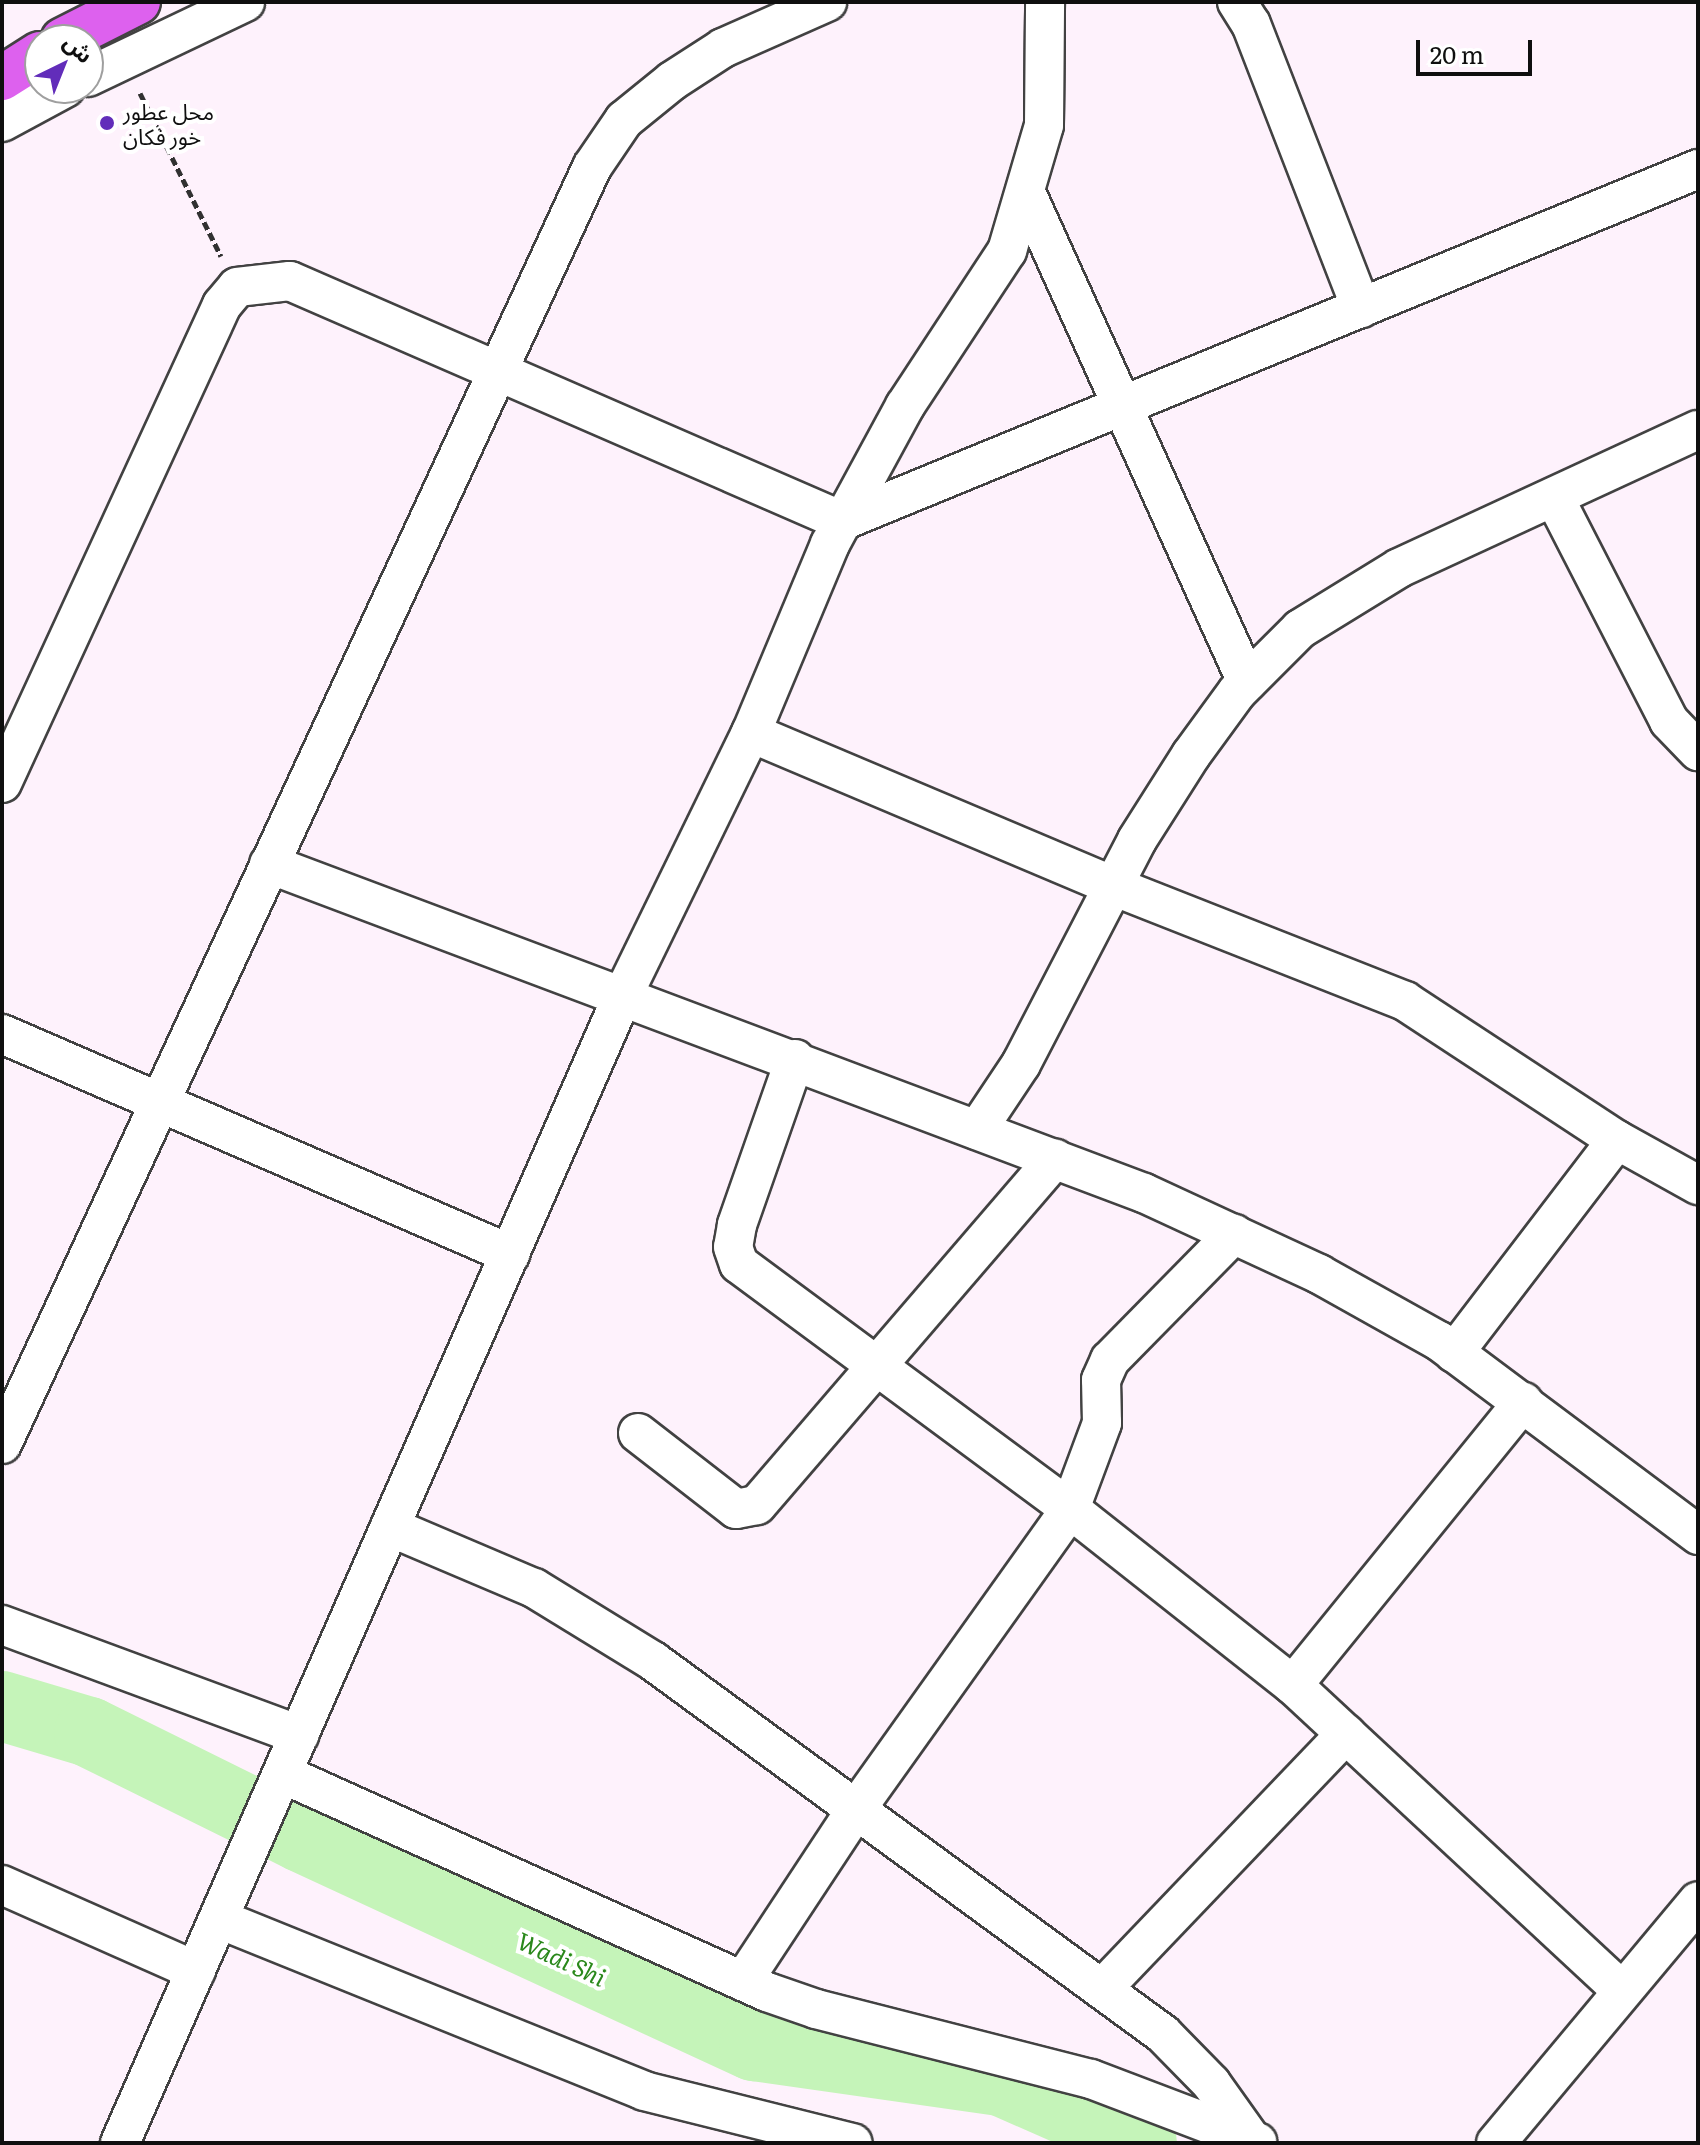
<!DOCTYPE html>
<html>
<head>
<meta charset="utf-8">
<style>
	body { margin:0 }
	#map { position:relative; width:1700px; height:2145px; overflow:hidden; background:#fef2fc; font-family:Literata,"Noto Sans Arabic",serif }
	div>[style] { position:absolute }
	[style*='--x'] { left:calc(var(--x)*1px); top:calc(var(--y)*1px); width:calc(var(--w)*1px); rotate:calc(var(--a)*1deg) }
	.river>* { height:70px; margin:-35px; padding:0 35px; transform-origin:35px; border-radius:35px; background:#c5f4b9 }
	.path>* { height:5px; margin-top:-2.5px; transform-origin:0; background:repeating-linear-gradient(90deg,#313131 0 8px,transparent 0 12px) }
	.roads { filter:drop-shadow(2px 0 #424242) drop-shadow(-2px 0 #424242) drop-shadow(0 2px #424242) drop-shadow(0 -2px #424242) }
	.minor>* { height:38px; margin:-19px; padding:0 19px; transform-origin:19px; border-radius:19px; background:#fff }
	.highway>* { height:44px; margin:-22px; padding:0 22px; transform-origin:22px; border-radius:22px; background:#dd61ee }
	.dots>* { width:22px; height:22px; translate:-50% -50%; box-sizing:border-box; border:4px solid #fff; border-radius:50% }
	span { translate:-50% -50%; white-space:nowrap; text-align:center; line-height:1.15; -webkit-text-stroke:8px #fff; paint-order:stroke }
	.poi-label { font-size:22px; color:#0f0f0f }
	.left { translate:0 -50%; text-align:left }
	.water-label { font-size:24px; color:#2a881b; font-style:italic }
	.frame { position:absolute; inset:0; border:4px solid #0f0f0f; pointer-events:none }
	.north { position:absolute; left:24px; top:24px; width:80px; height:80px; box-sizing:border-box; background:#fff; border:2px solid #9f9f9f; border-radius:50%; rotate:43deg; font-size:22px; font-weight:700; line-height:32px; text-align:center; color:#0f0f0f }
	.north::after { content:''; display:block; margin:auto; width:28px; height:36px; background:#622dba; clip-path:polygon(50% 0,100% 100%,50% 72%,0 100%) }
	.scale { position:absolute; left:1416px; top:40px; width:116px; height:36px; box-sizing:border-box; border:4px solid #0f0f0f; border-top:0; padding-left:10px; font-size:24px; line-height:28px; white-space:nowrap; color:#0f0f0f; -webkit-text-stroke:6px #fff; paint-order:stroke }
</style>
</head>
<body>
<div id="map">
	<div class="river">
		<div style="--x:2;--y:1706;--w:91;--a:16.6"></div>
		<div style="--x:89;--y:1732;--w:237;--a:26.3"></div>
		<div style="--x:301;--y:1837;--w:499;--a:24.8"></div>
		<div style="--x:754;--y:2046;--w:249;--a:8.1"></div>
		<div style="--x:1001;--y:2081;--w:154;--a:23.7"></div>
	</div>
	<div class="path">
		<div style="--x:140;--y:93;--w:182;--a:63.6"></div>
	</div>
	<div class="roads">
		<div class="minor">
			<div style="--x:1237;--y:2;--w:26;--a:58"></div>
			<div style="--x:1251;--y:24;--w:305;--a:68.8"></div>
			<div style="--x:88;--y:77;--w:174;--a:-25.5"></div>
			<div style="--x:2;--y:122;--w:72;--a:-28.4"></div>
			<div style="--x:1027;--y:195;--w:534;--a:65.69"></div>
			<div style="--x:1554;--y:497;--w:252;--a:62.8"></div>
			<div style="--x:1669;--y:721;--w:42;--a:46"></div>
			<div style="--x:751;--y:733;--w:393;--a:22.9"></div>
			<div style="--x:1113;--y:886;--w:314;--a:21.5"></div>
			<div style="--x:1405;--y:1001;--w:254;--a:33.3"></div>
			<div style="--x:1617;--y:1140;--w:93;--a:29.1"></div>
			<div style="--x:2;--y:783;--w:526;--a:-65.29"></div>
			<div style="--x:222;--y:305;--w:23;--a:-50"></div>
			<div style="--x:237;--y:287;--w:53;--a:-6.5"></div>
			<div style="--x:290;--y:281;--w:602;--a:23.5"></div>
			<div style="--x:842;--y:521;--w:926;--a:-22.35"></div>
			<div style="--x:269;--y:864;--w:935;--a:20.61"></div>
			<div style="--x:1144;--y:1193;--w:193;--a:24.8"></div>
			<div style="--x:1319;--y:1274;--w:137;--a:29.2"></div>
			<div style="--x:1439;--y:1341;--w:324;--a:36.8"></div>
			<div style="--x:2;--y:1034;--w:554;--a:23.42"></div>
			<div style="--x:795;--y:1059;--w:176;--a:109.3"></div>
			<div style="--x:737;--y:1225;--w:22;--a:100"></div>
			<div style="--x:733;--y:1247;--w:18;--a:71"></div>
			<div style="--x:739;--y:1264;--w:412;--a:36.5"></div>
			<div style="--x:1070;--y:1509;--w:284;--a:38.3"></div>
			<div style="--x:1293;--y:1685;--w:449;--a:42.9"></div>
			<div style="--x:977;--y:1130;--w:79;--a:-56.3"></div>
			<div style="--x:1021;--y:1064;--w:252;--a:-62.6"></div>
			<div style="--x:1137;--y:840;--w:101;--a:-57.6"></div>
			<div style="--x:1191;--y:755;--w:78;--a:-53.9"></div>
			<div style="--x:1237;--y:692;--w:89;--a:-45"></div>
			<div style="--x:1300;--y:629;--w:116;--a:-31.6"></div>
			<div style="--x:1399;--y:568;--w:329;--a:-24.8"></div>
			<div style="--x:1454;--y:1353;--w:268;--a:-52.6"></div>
			<div style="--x:638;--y:1433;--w:124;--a:37.8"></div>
			<div style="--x:736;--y:1509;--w:21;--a:-11"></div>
			<div style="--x:757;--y:1505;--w:457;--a:-49.3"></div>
			<div style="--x:2;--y:1444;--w:1407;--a:-65.2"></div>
			<div style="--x:592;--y:167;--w:57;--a:-55.8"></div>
			<div style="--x:624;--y:120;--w:62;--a:-39.1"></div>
			<div style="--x:672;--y:81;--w:61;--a:-32.9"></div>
			<div style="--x:723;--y:48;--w:114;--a:-23.9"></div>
			<div style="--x:390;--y:1527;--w:156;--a:23"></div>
			<div style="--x:534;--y:1588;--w:140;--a:31.5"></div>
			<div style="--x:653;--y:1661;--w:632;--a:36.18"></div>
			<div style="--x:1163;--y:2034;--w:69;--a:45.6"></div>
			<div style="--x:1211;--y:2083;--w:69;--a:54.5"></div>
			<div style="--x:2;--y:1625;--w:317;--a:20.3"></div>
			<div style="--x:1293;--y:1685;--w:365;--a:-50.9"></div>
			<div style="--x:283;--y:1774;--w:531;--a:24.25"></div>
			<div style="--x:767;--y:1992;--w:52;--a:19.1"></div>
			<div style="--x:816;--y:2009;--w:284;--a:14.3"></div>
			<div style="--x:1091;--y:2079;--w:178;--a:20.8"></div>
			<div style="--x:2;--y:1885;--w:212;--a:23.9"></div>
			<div style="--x:219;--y:1919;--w:458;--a:22"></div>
			<div style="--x:644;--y:2091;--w:215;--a:14"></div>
			<div style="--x:743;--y:1981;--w:207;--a:-56.6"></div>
			<div style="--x:857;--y:1808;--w:367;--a:-54.5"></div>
			<div style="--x:1070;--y:1509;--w:92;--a:-69.6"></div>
			<div style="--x:1102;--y:1423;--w:43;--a:-91.3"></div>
			<div style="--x:1101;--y:1380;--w:22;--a:-66"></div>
			<div style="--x:1110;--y:1360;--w:177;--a:-45.5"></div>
			<div style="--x:1102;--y:1989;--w:353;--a:-46.3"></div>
			<div style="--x:120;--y:2143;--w:1253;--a:-66.34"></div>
			<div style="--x:623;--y:995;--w:292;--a:-64"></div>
			<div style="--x:751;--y:733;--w:205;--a:-67.3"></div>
			<div style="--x:830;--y:544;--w:157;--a:-61.5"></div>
			<div style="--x:905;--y:406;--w:186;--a:-56.7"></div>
			<div style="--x:1007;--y:251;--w:131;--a:-73.6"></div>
			<div style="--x:1044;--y:125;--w:123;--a:-89.5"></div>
			<div style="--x:1496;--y:2143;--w:315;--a:-50.1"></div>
		</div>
		<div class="highway">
			<div style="--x:63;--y:40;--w:84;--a:-26.9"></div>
			<div style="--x:2;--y:78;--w:45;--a:-32.3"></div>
		</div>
	</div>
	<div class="dots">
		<div style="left:107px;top:123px;background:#622dba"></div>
	</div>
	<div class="poi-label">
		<span class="left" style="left:123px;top:123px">محل عطور<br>خور فكان</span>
	</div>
	<div class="water-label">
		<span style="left:562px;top:1958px;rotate:25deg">Wadi Shi</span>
	</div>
	<div class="frame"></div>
	<div class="north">ش</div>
	<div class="scale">20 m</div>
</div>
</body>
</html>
